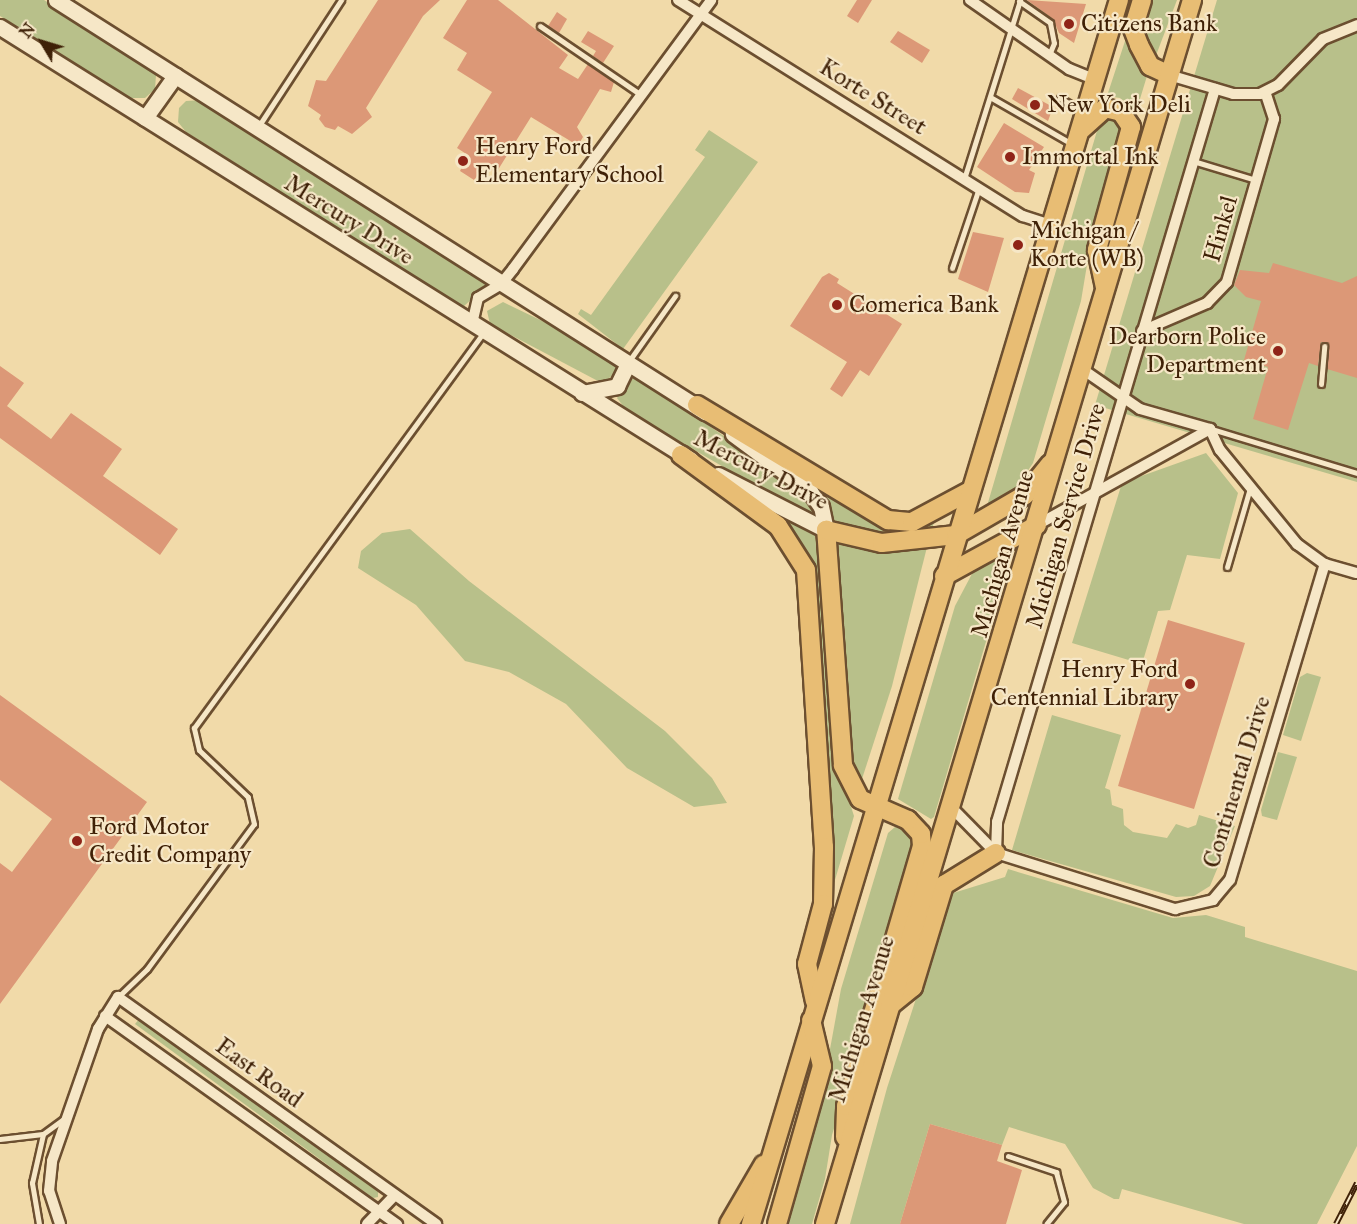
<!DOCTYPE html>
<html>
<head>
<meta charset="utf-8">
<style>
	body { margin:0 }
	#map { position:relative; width:1357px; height:1224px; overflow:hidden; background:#f1daa9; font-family:"IM FELL Great Primer",serif }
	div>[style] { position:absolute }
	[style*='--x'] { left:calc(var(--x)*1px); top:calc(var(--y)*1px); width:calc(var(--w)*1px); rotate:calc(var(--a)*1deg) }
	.green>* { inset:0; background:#b8c08a }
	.building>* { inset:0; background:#dc9877 }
	.roads { filter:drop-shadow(2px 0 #6c4f30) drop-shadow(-2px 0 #6c4f30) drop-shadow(0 2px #6c4f30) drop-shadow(0 -2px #6c4f30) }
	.lane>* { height:5px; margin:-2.5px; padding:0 2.5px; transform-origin:2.5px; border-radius:2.5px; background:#f6e7c7 }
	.street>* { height:10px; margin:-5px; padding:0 5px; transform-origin:5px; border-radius:5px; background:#f6e7c7 }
	.secondary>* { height:15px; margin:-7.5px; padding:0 7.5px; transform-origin:7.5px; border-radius:7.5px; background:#f6e7c7 }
	.primary>* { height:18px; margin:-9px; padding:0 9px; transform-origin:9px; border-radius:9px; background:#e8bd74 }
	.rail>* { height:6px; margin-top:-3px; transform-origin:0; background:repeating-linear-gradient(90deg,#f6e7c7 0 11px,#3f2107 0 22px); box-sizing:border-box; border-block:2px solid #3f2107 }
	.dots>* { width:16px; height:16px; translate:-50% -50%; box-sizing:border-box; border:3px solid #f6e7c7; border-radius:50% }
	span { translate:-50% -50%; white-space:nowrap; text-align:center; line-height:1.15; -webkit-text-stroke:4.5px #f6e7c7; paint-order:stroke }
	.poi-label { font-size:24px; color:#3f2107 }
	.left { translate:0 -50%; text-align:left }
	.right { translate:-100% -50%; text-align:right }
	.street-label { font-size:24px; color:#3f2107 }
	.north { position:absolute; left:12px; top:12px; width:60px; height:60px; -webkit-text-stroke:4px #f6e7c7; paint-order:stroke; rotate:308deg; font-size:16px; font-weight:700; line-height:24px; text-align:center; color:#3f2107 }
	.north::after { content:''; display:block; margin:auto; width:21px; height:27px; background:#3f2107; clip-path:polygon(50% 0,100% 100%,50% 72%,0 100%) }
</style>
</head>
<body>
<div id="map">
	<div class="green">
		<div style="clip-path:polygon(0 0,44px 0,150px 66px,156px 75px,155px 89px,145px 98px,131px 98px,0 16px)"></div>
		<div style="clip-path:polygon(1145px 0,1177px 0,1155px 58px,1142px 29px)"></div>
		<div style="clip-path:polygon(1217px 0,1357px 0,1357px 482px,1095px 405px)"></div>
		<div style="clip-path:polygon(1127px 35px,1147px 76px,1136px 112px,1120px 98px,1107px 96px)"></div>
		<div style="clip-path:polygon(203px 100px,485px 279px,486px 286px,463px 307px,186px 132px,178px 122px,179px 108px,186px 101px)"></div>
		<div style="clip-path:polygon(1112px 117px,1123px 126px,1089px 253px,1081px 301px,1033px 463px,1015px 490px,987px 506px,1099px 124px)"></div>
		<div style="clip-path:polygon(709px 130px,758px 162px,623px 349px,578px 314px,581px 309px,591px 315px,705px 157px,695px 150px)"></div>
		<div style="clip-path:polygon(503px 302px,588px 343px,615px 362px,617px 372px,604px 382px,596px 380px,490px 324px,487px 311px)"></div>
		<div style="clip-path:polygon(636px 375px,803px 491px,818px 517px,813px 519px,627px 411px,617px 398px)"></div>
		<div style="clip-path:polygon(764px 449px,870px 516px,935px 519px,932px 529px,893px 537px,831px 526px)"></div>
		<div style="clip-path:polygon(1206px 453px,1238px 493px,1220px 559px,1187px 555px,1170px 610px,1158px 611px,1142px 664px,1072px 643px,1122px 483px)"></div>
		<div style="clip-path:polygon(722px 478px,819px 532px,835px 757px,854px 816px,832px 890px,811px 570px)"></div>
		<div style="clip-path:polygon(410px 529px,469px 581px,665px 731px,712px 778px,727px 803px,694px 807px,627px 768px,566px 704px,509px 672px,465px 661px,416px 605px,358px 568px,361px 551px,382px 533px)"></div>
		<div style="clip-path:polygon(833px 537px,927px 547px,892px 686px,861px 782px,849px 763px)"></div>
		<div style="clip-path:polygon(1014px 547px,934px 817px,931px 819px,898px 799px,955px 606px,974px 570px)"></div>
		<div style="clip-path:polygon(1307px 673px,1321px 677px,1301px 741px,1283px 735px,1300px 677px)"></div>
		<div style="clip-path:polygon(1052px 715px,1121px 735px,1105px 788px,1110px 790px,1112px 805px,1123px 809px,1124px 825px,1133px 832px,1167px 838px,1176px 824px,1188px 828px,1196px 825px,1199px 815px,1235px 826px,1210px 886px,1194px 896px,1176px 897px,1012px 850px)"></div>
		<div style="clip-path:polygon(1278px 752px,1297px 757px,1277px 820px,1262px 816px,1261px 810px)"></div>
		<div style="clip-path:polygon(895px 827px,906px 829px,913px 839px,914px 863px,832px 1135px,825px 1179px,812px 1224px,780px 1224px,826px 1071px,841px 989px,888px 833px)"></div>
		<div style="clip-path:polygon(1008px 869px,1173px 918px,1206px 915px,1245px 927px,1245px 937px,1357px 971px,1357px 1146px,1317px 1224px,1244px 1224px,1122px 1189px,1119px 1199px,1114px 1199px,1093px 1188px,1065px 1144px,1009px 1127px,1002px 1145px,930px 1124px,900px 1224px,850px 1224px,887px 1088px,950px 894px,1005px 877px)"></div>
		<div style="clip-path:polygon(140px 1018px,378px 1192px,378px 1197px,373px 1198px,135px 1024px)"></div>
	</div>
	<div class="building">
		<div style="clip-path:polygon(378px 0,440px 0,423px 16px,366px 108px,372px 117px,352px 134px,338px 126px,335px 130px,325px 127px,319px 119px,321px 115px,308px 106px,316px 80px,326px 81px)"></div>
		<div style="clip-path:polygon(467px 0,498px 0,568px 55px,559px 68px,578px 79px,588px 64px,614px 82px,611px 92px,600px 89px,577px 127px,583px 137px,580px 142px,572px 142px,531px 117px,496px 173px,485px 166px,474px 180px,460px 171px,468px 155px,457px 148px,492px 92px,457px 70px,467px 53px,443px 38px)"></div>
		<div style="clip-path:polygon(857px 0,872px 0,858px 23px,847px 16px)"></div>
		<div style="clip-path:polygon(1027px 0,1086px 4px,1074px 43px,1059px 33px,1053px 19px)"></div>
		<div style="clip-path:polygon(557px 12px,567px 19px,559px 33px,548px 26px)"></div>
		<div style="clip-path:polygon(588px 31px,614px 46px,603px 63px,593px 56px,596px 51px,581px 42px)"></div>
		<div style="clip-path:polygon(898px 31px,930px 50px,922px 63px,890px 42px)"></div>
		<div style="clip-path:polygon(1018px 88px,1053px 107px,1048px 121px,1012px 99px)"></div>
		<div style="clip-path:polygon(1004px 123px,1044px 147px,1029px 170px,1035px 173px,1029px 193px,1015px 192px,977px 167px)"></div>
		<div style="clip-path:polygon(973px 232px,1004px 238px,988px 292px,958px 279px)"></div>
		<div style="clip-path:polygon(1273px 263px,1342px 283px,1357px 276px,1357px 378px,1327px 369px,1329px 344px,1321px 342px,1318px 366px,1309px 363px,1288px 430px,1253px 419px,1268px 367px,1244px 360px,1261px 301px,1246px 297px,1234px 285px,1240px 270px,1269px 273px)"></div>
		<div style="clip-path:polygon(829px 273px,839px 279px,837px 283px,902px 324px,869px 376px,860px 370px,842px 397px,830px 389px,847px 362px,790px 326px,822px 277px)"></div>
		<div style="clip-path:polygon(0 366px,24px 383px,7px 406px,51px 439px,71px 413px,122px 449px,103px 476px,178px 529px,160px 555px,0 438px)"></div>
		<div style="clip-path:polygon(1168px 620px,1245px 643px,1194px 809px,1118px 786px)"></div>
		<div style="clip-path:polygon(0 695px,147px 802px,0 1004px,0 863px,12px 872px,52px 819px,0 780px)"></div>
		<div style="clip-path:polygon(930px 1124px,1002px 1145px,997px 1161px,1022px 1170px,1006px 1224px,900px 1224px)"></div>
	</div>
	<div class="roads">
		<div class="lane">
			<div style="--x:1019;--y:1;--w:38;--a:35"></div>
			<div style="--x:1050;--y:23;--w:20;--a:79"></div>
			<div style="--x:1054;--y:43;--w:13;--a:113"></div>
			<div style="--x:540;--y:26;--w:122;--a:34.3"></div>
			<div style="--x:990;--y:97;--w:95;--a:29.8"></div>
			<div style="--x:1060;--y:98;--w:26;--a:31"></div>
			<div style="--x:258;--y:127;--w:152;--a:-56.8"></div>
			<div style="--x:1193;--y:161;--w:66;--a:16.8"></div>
			<div style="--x:964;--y:179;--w:188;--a:-72.6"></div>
			<div style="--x:952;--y:268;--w:84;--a:-71.4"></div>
			<div style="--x:629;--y:361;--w:80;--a:-54.7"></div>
			<div style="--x:1321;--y:384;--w:38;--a:-85"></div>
			<div style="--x:1212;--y:429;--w:152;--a:16.9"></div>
			<div style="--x:1227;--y:567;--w:82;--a:-73.8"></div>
			<div style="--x:118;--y:997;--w:40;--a:-44"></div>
			<div style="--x:147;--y:969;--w:180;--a:-53.6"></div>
			<div style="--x:254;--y:824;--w:28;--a:-103"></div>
			<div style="--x:248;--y:797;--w:68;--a:-136.2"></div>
			<div style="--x:199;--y:750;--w:23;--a:-103"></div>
			<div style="--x:194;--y:728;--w:489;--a:-53.8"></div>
			<div style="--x:0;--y:1139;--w:43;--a:-6.6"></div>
			<div style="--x:43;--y:1134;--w:27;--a:-36"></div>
			<div style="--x:1008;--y:1156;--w:51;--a:18.4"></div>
			<div style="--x:1056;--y:1172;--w:31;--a:75"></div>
			<div style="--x:1064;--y:1202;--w:28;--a:129"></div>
			<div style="--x:39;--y:1224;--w:42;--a:-99.7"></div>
			<div style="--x:32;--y:1183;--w:50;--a:-77.3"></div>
		</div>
		<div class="street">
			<div style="--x:678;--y:0;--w:407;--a:32.1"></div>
			<div style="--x:1023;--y:216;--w:26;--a:18"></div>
			<div style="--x:970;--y:0;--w:121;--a:34.9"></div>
			<div style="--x:1069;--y:69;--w:27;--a:22"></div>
			<div style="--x:1169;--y:75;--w:67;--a:16.5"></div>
			<div style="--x:1233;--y:94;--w:27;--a:0"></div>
			<div style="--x:1260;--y:94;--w:20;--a:-27"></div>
			<div style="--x:1278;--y:85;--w:64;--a:-45.6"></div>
			<div style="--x:1323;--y:39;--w:37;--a:-22"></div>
			<div style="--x:472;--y:324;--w:27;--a:-77"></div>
			<div style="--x:478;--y:298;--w:27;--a:-31"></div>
			<div style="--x:501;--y:284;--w:19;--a:-51"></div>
			<div style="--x:513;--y:269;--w:334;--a:-53.6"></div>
			<div style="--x:1142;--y:331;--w:71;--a:-23.3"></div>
			<div style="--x:1207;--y:303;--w:29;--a:-46"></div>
			<div style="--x:1227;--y:282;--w:170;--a:-73.9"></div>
			<div style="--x:1274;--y:119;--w:28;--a:-108"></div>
			<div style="--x:1082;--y:369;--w:70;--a:34.6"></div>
			<div style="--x:1140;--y:409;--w:73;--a:15.9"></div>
			<div style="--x:1210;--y:429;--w:23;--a:65"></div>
			<div style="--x:1220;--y:450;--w:122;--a:50.7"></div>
			<div style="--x:1297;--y:544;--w:34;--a:36"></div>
			<div style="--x:1325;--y:564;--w:33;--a:16"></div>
			<div style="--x:1037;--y:525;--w:198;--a:-29"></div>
			<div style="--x:951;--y:807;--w:64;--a:45.6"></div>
			<div style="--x:996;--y:853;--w:188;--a:17.4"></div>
			<div style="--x:1175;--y:909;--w:39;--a:-13"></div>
			<div style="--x:1213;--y:900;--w:26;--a:-50"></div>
			<div style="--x:1230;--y:880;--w:330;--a:-73.3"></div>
			<div style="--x:996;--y:853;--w:31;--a:-88"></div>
			<div style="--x:997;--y:822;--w:765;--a:-73.44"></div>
			<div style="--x:105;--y:1016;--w:359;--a:35.5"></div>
			<div style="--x:60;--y:1224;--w:35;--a:-108"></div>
			<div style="--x:49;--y:1191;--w:30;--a:-84"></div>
			<div style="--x:52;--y:1161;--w:140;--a:-70.8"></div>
			<div style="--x:98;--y:1029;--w:38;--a:-58"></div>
			<div style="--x:118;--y:997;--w:391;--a:35.5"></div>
			<div style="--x:367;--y:1224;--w:40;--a:-46"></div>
		</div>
		<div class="secondary">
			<div style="--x:56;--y:0;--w:769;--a:32.41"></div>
			<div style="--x:0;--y:27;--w:815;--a:32.07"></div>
			<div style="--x:145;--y:118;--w:52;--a:-54.5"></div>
			<div style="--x:582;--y:393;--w:36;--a:-11"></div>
			<div style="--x:617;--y:386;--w:25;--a:-64"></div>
			<div style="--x:718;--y:475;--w:121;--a:27"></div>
			<div style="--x:826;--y:530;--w:24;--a:-102"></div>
			<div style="--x:821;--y:507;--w:19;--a:-125"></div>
			<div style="--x:810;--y:491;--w:96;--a:-143.5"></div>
		</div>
		<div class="primary">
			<div style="--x:1142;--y:0;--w:30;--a:107"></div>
			<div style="--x:1133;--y:29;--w:17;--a:69"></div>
			<div style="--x:1139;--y:45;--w:24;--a:62"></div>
			<div style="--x:1150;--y:66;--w:21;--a:25"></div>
			<div style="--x:1082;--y:129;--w:31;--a:-42"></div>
			<div style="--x:1105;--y:108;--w:16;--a:14"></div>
			<div style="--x:1121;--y:112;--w:18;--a:56"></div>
			<div style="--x:1131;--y:127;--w:128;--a:105.5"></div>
			<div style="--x:1097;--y:250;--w:39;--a:78"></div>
			<div style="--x:697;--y:405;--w:223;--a:31.1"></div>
			<div style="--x:888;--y:520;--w:24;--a:5"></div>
			<div style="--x:912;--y:522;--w:64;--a:-28.2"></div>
			<div style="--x:681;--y:455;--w:120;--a:36.2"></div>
			<div style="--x:778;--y:526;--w:52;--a:57.5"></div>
			<div style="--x:806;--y:570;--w:278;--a:86.3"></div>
			<div style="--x:824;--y:847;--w:57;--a:91"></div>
			<div style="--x:823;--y:904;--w:62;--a:104.9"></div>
			<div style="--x:807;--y:964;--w:38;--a:78"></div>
			<div style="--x:944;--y:576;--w:106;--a:-28.7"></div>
			<div style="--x:892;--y:1004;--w:27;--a:-39"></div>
			<div style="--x:913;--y:987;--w:107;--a:-73.1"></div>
			<div style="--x:944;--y:885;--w:61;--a:-31.6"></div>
			<div style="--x:845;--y:1137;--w:31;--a:-88"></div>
			<div style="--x:846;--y:1106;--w:271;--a:-73.7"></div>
			<div style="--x:922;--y:846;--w:12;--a:-95"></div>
			<div style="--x:921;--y:834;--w:19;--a:-133"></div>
			<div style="--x:908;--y:820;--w:52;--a:-156.4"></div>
			<div style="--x:860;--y:799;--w:38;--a:-117"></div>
			<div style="--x:843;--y:765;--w:236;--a:-94.1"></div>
			<div style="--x:826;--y:530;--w:57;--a:13.1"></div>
			<div style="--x:882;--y:543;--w:74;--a:-6.2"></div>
			<div style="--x:956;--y:535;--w:80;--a:-30.1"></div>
			<div style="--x:1025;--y:495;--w:40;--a:-51"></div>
			<div style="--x:729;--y:1224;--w:69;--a:-59.7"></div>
			<div style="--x:751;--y:1224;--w:1278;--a:-73.27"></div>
			<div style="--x:777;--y:1224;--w:164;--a:-74.1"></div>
			<div style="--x:822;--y:1066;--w:47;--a:-103.4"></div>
			<div style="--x:825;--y:1224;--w:1278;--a:-73.31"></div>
		</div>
	</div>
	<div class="rail">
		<div style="--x:1336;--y:1224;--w:46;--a:-62.9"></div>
	</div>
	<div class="dots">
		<div style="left:1069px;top:24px;background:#8f2418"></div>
		<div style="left:1035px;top:105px;background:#8f2418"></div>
		<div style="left:1010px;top:157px;background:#8f2418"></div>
		<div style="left:463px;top:161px;background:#8f2418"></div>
		<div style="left:1018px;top:245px;background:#8f2418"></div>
		<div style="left:837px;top:305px;background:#8f2418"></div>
		<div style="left:1278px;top:351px;background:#8f2418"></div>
		<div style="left:1190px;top:684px;background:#8f2418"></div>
		<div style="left:77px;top:841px;background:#8f2418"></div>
	</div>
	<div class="poi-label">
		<span class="left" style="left:1081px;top:24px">Citizens Bank</span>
		<span class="left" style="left:1047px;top:105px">New York Deli</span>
		<span class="left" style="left:475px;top:161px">Henry Ford<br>Elementary School</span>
		<span class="left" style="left:1022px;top:157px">Immortal Ink</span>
		<span class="left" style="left:1030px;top:245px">Michigan /<br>Korte (WB)</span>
		<span class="left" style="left:849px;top:305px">Comerica Bank</span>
		<span class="right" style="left:1266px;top:351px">Dearborn Police<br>Department</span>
		<span class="right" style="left:1178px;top:684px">Henry Ford<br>Centennial Library</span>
		<span class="left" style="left:89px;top:841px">Ford Motor<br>Credit Company</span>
	</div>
	<div class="street-label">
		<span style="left:873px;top:97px;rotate:32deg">Korte Street</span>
		<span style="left:349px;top:220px;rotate:32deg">Mercury Drive</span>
		<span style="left:1221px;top:229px;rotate:-74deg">Hinkel</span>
		<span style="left:761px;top:470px;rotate:27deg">Mercury Drive</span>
		<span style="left:1066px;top:516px;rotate:-74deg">Michigan Service Drive</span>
		<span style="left:1003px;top:554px;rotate:-74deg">Michigan Avenue</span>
		<span style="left:1237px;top:782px;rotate:-73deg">Continental Drive</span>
		<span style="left:862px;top:1019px;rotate:-73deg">Michigan Avenue</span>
		<span style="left:259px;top:1073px;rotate:36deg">East Road</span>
	</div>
	<div class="north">N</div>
</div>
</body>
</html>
